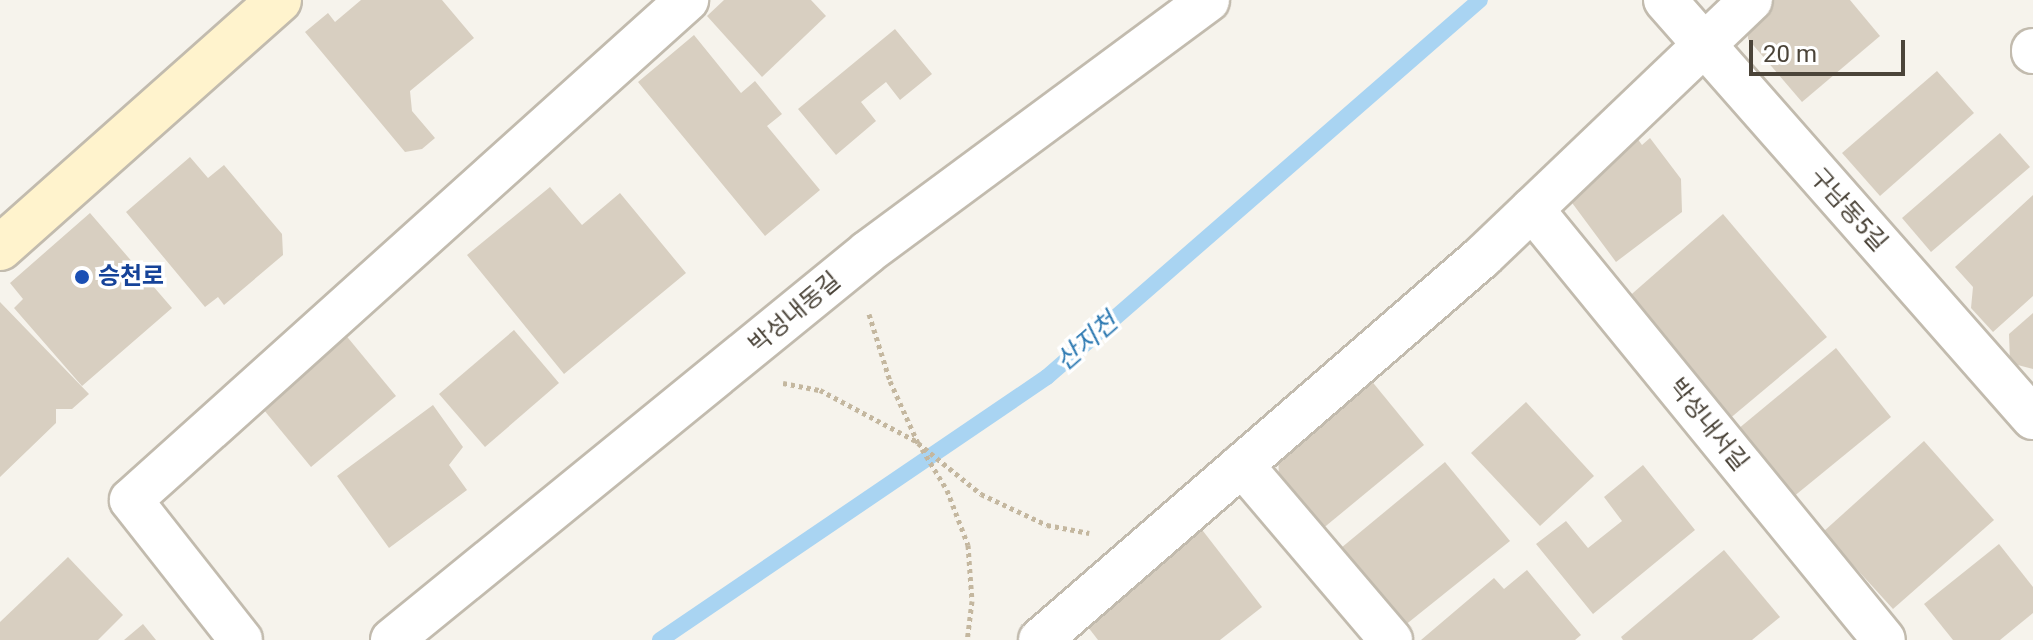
<!DOCTYPE html>
<html>
<head>
<meta charset="utf-8">
<style>
	body { margin:0 }
	#map { position:relative; width:2033px; height:640px; overflow:hidden; background:#f6f3ec; font-family:Roboto,"Noto Sans KR",sans-serif }
	div>[style] { position:absolute }
	[style*='--x'] { left:calc(var(--x)*1px); top:calc(var(--y)*1px); width:calc(var(--w)*1px); rotate:calc(var(--a)*1deg) }
	.stream>* { height:16px; margin:-8px; padding:0 8px; transform-origin:8px; border-radius:8px; background:#a9d4f2 }
	.building>* { inset:0; background:#d8cfc1 }
	.path>* { height:5px; margin-top:-2.5px; transform-origin:0; background:repeating-linear-gradient(90deg,#c4b79f 0 4px,transparent 0 8px) }
	.roads { filter:drop-shadow(2px 0 #c2bbae) drop-shadow(-2px 0 #c2bbae) drop-shadow(0 2px #c2bbae) drop-shadow(0 -2px #c2bbae) }
	.minor>* { height:42px; margin:-21px; padding:0 21px; transform-origin:21px; border-radius:21px; background:#fff }
	.secondary>* { height:44px; margin:-22px; padding:0 22px; transform-origin:22px; border-radius:22px; background:#fff3cd }
	.dots>* { width:22px; height:22px; translate:-50% -50%; box-sizing:border-box; border:4px solid #fff; border-radius:50% }
	span { translate:-50% -50%; white-space:nowrap; text-align:center; line-height:1.15; -webkit-text-stroke:7px #fff; paint-order:stroke }
	.street-label { font-size:24px; color:#4b4439 }
	.transit-label { font-size:24px; color:#164399; font-weight:700 }
	.left { translate:0 -50%; text-align:left }
	.water-label { font-size:26px; color:#2e7ab2; font-style:italic }
	.scale { position:absolute; left:1749px; top:40px; width:156px; height:36px; box-sizing:border-box; border:4px solid #4b4439; border-top:0; padding-left:10px; font-size:24px; line-height:28px; white-space:nowrap; color:#4b4439; -webkit-text-stroke:6px #fff; paint-order:stroke }
</style>
</head>
<body>
<div id="map">
	<div class="stream">
		<div style="--x:660;--y:640;--w:468;--a:-34.2"></div>
		<div style="--x:1047;--y:377;--w:574;--a:-41.05"></div>
	</div>
	<div class="building">
		<div style="clip-path:polygon(361px 0,442px 0,474px 38px,410px 91px,412px 111px,435px 138px,422px 149px,405px 152px,305px 32px,328px 13px,335px 22px)"></div>
		<div style="clip-path:polygon(724px 0,811px 0,826px 16px,762px 77px,707px 16px)"></div>
		<div style="clip-path:polygon(1759px 0,1850px 0,1880px 36px,1802px 102px,1748px 39px,1747px 11px)"></div>
		<div style="clip-path:polygon(895px 29px,932px 74px,900px 100px,886px 82px,861px 102px,876px 121px,836px 155px,798px 109px)"></div>
		<div style="clip-path:polygon(694px 35px,741px 93px,755px 81px,782px 114px,767px 126px,820px 190px,765px 236px,638px 82px)"></div>
		<div style="clip-path:polygon(1937px 71px,1974px 113px,1880px 196px,1842px 153px)"></div>
		<div style="clip-path:polygon(1627px 124px,1642px 145px,1650px 138px,1681px 179px,1682px 212px,1616px 262px,1561px 188px)"></div>
		<div style="clip-path:polygon(2000px 133px,2030px 167px,1931px 252px,1902px 218px)"></div>
		<div style="clip-path:polygon(190px 157px,208px 178px,224px 165px,282px 234px,283px 255px,224px 305px,218px 297px,205px 307px,126px 212px)"></div>
		<div style="clip-path:polygon(550px 187px,582px 225px,620px 193px,686px 273px,564px 374px,467px 255px)"></div>
		<div style="clip-path:polygon(2033px 195px,2033px 296px,1993px 332px,1971px 308px,1973px 287px,1955px 267px)"></div>
		<div style="clip-path:polygon(90px 213px,172px 308px,82px 386px,14px 308px,23px 299px,10px 283px)"></div>
		<div style="clip-path:polygon(1723px 214px,1827px 337px,1728px 420px,1625px 300px)"></div>
		<div style="clip-path:polygon(0 302px,89px 394px,72px 409px,56px 409px,56px 423px,0 477px)"></div>
		<div style="clip-path:polygon(2033px 313px,2033px 369px,2010px 363px,2009px 334px)"></div>
		<div style="clip-path:polygon(514px 330px,559px 383px,485px 447px,439px 394px)"></div>
		<div style="clip-path:polygon(344px 333px,396px 396px,311px 467px,259px 404px)"></div>
		<div style="clip-path:polygon(1836px 348px,1891px 417px,1787px 502px,1732px 434px)"></div>
		<div style="clip-path:polygon(1370px 379px,1424px 445px,1321px 530px,1279px 479px,1278px 451px)"></div>
		<div style="clip-path:polygon(1526px 402px,1594px 476px,1540px 526px,1471px 453px)"></div>
		<div style="clip-path:polygon(433px 405px,463px 447px,449px 465px,467px 490px,389px 548px,337px 476px)"></div>
		<div style="clip-path:polygon(1924px 441px,1994px 520px,1893px 609px,1823px 532px)"></div>
		<div style="clip-path:polygon(1445px 462px,1510px 541px,1404px 626px,1341px 548px)"></div>
		<div style="clip-path:polygon(1643px 465px,1695px 530px,1593px 614px,1536px 544px,1566px 521px,1588px 548px,1622px 521px,1604px 497px)"></div>
		<div style="clip-path:polygon(1192px 531px,1203px 531px,1262px 607px,1220px 640px,1098px 640px,1081px 618px)"></div>
		<div style="clip-path:polygon(1999px 544px,2033px 587px,2033px 613px,2000px 640px,1953px 640px,1924px 604px)"></div>
		<div style="clip-path:polygon(1724px 550px,1780px 617px,1752px 640px,1623px 640px,1621px 637px)"></div>
		<div style="clip-path:polygon(68px 557px,123px 615px,98px 640px,0 640px,0 622px)"></div>
		<div style="clip-path:polygon(1527px 570px,1581px 635px,1575px 640px,1421px 640px,1494px 578px,1504px 589px)"></div>
		<div style="clip-path:polygon(143px 624px,156px 640px,124px 640px)"></div>
	</div>
	<div class="path">
		<div style="--x:869;--y:314;--w:70;--a:72.6"></div>
		<div style="--x:890;--y:381;--w:68;--a:65.7"></div>
		<div style="--x:918;--y:443;--w:81;--a:39"></div>
		<div style="--x:981;--y:494;--w:73;--a:25.2"></div>
		<div style="--x:1047;--y:525;--w:43;--a:10.8"></div>
		<div style="--x:783;--y:383;--w:38;--a:11"></div>
		<div style="--x:820;--y:390;--w:109;--a:28"></div>
		<div style="--x:922;--y:449;--w:48;--a:58.6"></div>
		<div style="--x:947;--y:490;--w:59;--a:69.1"></div>
		<div style="--x:968;--y:545;--w:56;--a:85.9"></div>
		<div style="--x:972;--y:601;--w:39;--a:97"></div>
	</div>
	<div class="roads">
		<div class="minor">
			<div style="--x:1665;--y:0;--w:557;--a:48.64"></div>
			<div style="--x:2033;--y:50;--w:2;--a:90"></div>
			<div style="--x:1532;--y:209;--w:556;--a:50.76"></div>
			<div style="--x:1242;--y:465;--w:230;--a:49.6"></div>
			<div style="--x:241;--y:640;--w:178;--a:-128.2"></div>
			<div style="--x:131;--y:500;--w:748;--a:-41.96"></div>
			<div style="--x:392;--y:640;--w:614;--a:-39.18"></div>
			<div style="--x:868;--y:252;--w:423;--a:-36.5"></div>
			<div style="--x:1040;--y:640;--w:585;--a:-40.91"></div>
			<div style="--x:1482;--y:257;--w:372;--a:-43.7"></div>
		</div>
		<div class="secondary">
			<div style="--x:0;--y:248;--w:373;--a:-41.6"></div>
		</div>
	</div>
	<div class="dots">
		<div style="left:82px;top:277px;background:#1a4fb4"></div>
	</div>
	<div class="street-label">
		<span style="left:1848px;top:210px;rotate:48deg">구남동5길</span>
		<span style="left:795px;top:313px;rotate:-40deg">박성내동길</span>
		<span style="left:1708px;top:425px;rotate:51deg">박성내서길</span>
	</div>
	<div class="transit-label">
		<span class="left" style="left:98px;top:277px">승천로</span>
	</div>
	<div class="water-label">
		<span style="left:1087px;top:342px;rotate:-41deg">산지천</span>
	</div>
	<div class="scale">20 m</div>
</div>
</body>
</html>
